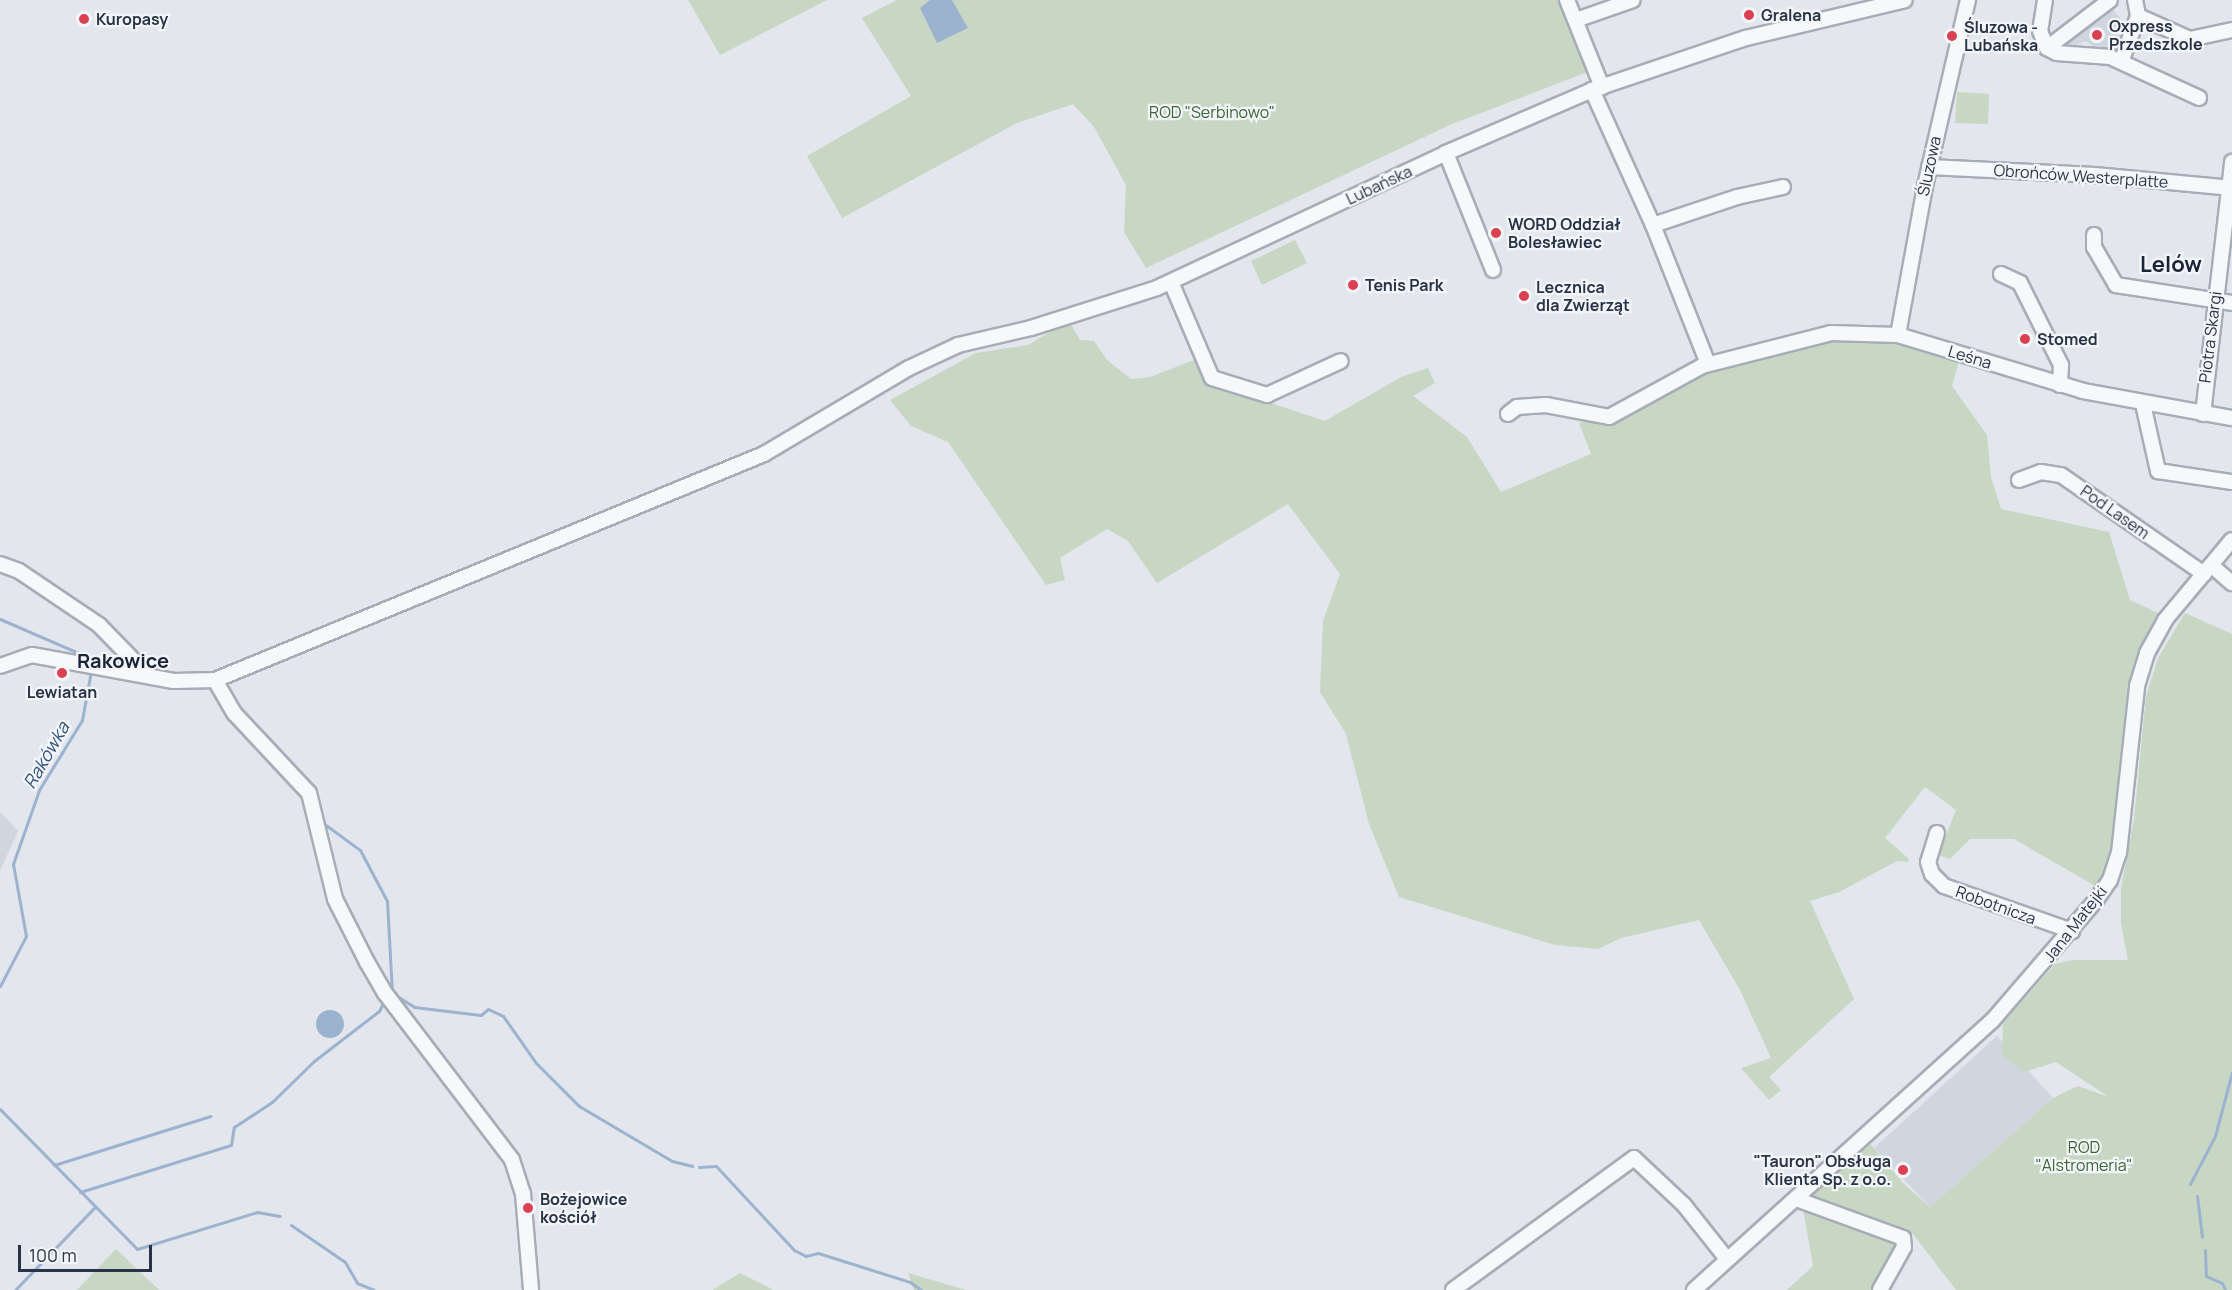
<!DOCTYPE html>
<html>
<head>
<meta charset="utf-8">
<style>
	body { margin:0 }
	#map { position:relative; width:2232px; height:1290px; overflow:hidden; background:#e3e6ec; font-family:Manrope,sans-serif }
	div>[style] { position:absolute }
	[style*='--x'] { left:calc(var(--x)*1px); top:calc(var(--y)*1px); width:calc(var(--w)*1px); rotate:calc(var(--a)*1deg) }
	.built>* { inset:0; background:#d1d5df }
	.green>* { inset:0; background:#c8d7c4 }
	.water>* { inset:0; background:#9cb3cf }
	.round { border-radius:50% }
	.stream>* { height:3px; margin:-1.5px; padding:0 1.5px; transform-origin:1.5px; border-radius:1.5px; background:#9cb3cf }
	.roads { filter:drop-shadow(2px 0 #a7adb7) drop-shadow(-2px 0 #a7adb7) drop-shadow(0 2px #a7adb7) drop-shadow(0 -2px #a7adb7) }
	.minor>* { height:14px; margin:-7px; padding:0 7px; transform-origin:7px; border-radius:7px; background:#f7f8fa }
	.dots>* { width:16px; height:16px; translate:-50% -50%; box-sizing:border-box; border:3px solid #f3f6f9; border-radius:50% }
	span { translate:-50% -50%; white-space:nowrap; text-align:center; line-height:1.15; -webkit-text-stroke:4.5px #f3f6f9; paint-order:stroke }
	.poi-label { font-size:16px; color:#293347; font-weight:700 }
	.left { translate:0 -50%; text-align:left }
	.right { translate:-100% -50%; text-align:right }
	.park-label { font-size:16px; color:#3c6435 }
	.street-label { font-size:16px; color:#293347 }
	.water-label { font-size:18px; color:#2f4f7e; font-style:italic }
	.quarter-label { font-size:20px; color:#1b2437; font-weight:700 }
	.district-label { font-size:22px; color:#1b2437; font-weight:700 }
	.scale { position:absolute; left:18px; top:1245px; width:134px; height:27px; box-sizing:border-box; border:3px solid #293347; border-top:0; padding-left:8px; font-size:18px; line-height:21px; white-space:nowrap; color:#293347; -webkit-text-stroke:4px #f3f6f9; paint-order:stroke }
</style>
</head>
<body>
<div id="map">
	<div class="built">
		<div style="clip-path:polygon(2113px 9px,2123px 22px,2132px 20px,2119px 52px,2099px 51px,2086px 41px,2061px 50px,2058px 44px)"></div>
		<div style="clip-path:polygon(0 812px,18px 831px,0 871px)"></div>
		<div style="clip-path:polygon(1997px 1036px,2053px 1098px,1930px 1207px,1874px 1148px)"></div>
	</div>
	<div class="green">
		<div style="clip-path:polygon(688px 0,827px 0,720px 55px)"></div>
		<div style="clip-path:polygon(897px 0,1566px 0,1593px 70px,1452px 124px,1146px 268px,1124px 232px,1126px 185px,1094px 127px,1073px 104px,1017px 123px,842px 218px,807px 156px,911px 96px,862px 18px)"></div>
		<div style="clip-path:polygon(1957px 92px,1989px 94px,1988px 124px,1955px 123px)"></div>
		<div style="clip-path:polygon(1295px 240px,1307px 263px,1262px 285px,1251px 261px)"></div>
		<div style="clip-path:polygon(1069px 321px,1080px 340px,1094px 341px,1107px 360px,1131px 379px,1150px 377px,1194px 360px,1205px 381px,1325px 421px,1401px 377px,1428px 368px,1435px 383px,1413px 396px,1467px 437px,1501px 492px,1591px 454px,1579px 423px,1687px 380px,1838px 338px,1901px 345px,1959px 361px,1952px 386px,1987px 435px,1991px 477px,2001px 509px,2109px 532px,2130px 600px,2158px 613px,2138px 655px,2127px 695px,2118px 828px,2105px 874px,2097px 887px,2014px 839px,1970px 839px,1950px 859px,1938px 855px,1956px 810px,1925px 787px,1885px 838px,1909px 859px,1908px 862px,1897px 861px,1839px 892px,1810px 901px,1854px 999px,1769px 1077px,1781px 1090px,1769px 1100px,1741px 1068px,1771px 1058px,1740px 990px,1699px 920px,1621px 938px,1598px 949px,1555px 945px,1399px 897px,1369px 824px,1346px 734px,1320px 692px,1323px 621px,1340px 574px,1288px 504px,1157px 583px,1128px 541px,1107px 529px,1060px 558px,1065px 580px,1046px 585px,948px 442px,911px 426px,890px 400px,976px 353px,1028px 345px)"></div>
		<div style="clip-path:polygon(2185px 613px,2232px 634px,2232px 1290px,1956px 1290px,1913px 1234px,1804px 1197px,1868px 1141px,1904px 1184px,1930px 1207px,2053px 1098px,2078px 1086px,2109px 1097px,2056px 1062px,2024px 1072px,2002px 1055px,2003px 1023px,2055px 964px,2073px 960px,2128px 960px,2121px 924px,2121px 888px,2134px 819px,2146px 696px,2158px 658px)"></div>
		<div style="clip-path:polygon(1802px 1203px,1909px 1240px,1882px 1290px,1787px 1290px,1813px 1266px)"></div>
		<div style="clip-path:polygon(116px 1249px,159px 1290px,77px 1290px)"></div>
		<div style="clip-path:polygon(740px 1273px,774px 1290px,712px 1290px)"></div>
		<div style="clip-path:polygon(908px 1273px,966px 1290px,914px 1290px)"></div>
	</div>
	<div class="water">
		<div style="clip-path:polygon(930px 0,952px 0,968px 28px,937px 43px,920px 8px)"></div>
		<div class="round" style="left:316px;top:1010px;width:28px;height:28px"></div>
	</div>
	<div class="stream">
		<div style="--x:0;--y:619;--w:96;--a:23.4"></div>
		<div style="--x:323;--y:823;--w:46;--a:36.1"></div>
		<div style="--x:360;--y:850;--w:58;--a:62.1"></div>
		<div style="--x:387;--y:901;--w:92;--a:86.9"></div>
		<div style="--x:392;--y:993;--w:26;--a:32"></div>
		<div style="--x:414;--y:1007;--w:67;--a:6.8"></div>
		<div style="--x:481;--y:1015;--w:9;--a:-41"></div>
		<div style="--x:488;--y:1009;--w:17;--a:25"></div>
		<div style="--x:503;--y:1016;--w:57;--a:54.9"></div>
		<div style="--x:536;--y:1063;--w:61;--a:45"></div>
		<div style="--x:579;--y:1106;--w:108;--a:30.6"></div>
		<div style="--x:672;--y:1161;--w:21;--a:14"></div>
		<div style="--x:0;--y:986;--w:56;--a:-62.5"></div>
		<div style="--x:26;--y:936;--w:73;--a:-100.2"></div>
		<div style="--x:13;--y:864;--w:78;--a:-70.6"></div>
		<div style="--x:39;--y:790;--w:82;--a:-58.4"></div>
		<div style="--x:82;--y:720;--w:50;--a:-79.6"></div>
		<div style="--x:0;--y:1109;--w:196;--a:45.6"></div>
		<div style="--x:137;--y:1249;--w:126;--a:-17.1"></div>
		<div style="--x:257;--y:1212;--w:23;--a:10"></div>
		<div style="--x:54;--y:1165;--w:164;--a:-17.4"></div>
		<div style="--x:699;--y:1167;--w:17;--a:-3"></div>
		<div style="--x:716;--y:1166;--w:115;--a:47.1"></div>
		<div style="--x:794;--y:1250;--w:13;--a:27"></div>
		<div style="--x:806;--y:1256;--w:12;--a:-14"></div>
		<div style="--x:818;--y:1253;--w:96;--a:17.5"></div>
		<div style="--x:910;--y:1282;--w:14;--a:36"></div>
		<div style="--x:2190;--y:1184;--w:54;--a:-62.5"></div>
		<div style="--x:2215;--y:1136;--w:66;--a:-75.1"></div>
		<div style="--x:80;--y:1192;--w:158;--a:-17.3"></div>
		<div style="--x:231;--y:1145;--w:18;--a:-81"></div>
		<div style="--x:234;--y:1127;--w:45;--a:-33.3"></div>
		<div style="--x:272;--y:1102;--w:59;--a:-44.3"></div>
		<div style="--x:314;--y:1061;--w:82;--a:-37.6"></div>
		<div style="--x:379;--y:1011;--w:11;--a:-63"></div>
		<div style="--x:2197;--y:1196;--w:41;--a:83"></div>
		<div style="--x:291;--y:1225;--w:65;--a:34.4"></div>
		<div style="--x:345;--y:1262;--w:24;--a:60"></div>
		<div style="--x:357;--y:1283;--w:18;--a:22"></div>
		<div style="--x:2205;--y:1250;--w:26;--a:88"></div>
		<div style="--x:2206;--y:1276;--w:17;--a:24"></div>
		<div style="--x:2222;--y:1283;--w:8;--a:67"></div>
		<div style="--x:15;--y:1290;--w:114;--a:-46.1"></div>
	</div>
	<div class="roads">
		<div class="minor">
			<div style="--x:1567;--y:0;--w:94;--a:68.1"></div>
			<div style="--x:2045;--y:0;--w:31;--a:99"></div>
			<div style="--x:2040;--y:31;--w:18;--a:68"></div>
			<div style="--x:2135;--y:0;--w:16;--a:79"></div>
			<div style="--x:2138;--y:16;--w:57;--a:23.9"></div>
			<div style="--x:2190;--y:39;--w:43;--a:-12.1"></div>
			<div style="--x:1576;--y:20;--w:60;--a:-19.3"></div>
			<div style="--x:2047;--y:48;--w:11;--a:27"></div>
			<div style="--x:2057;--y:53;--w:53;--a:4.3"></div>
			<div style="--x:2110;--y:57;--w:98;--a:24.7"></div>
			<div style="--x:2047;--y:48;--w:79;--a:-37.3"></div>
			<div style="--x:2121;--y:62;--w:49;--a:-69.7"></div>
			<div style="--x:1592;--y:90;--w:148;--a:65.7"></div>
			<div style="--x:1653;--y:225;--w:149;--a:68.4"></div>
			<div style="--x:1446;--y:153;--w:126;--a:68.1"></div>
			<div style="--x:1929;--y:167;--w:166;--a:2.8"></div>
			<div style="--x:2095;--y:175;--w:138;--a:5.4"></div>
			<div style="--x:1653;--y:225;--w:89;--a:-18.4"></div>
			<div style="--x:1737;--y:197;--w:47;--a:-12.3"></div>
			<div style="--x:2094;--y:235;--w:12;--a:90"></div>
			<div style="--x:2094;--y:247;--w:44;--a:59.9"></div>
			<div style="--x:2116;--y:285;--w:117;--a:8.8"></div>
			<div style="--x:2001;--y:274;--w:21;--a:25"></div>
			<div style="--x:2020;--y:283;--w:92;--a:63.4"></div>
			<div style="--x:2061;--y:365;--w:20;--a:93"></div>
			<div style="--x:1171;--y:282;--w:104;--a:66.9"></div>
			<div style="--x:1212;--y:378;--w:58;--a:17.2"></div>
			<div style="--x:1267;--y:395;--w:81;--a:-24.7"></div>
			<div style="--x:1898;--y:335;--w:151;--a:-79.7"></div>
			<div style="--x:1925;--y:186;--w:191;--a:-77"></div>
			<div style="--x:2143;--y:404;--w:69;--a:77.4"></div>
			<div style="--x:2158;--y:471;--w:75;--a:8.5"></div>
			<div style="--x:1508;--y:414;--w:11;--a:-38"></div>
			<div style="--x:1517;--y:407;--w:29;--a:-4"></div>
			<div style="--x:1546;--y:405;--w:64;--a:10.8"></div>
			<div style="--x:1609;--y:417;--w:106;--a:-28.7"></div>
			<div style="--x:1702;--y:366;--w:133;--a:-14.3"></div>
			<div style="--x:1831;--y:333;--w:67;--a:1.7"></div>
			<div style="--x:1898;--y:335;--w:193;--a:16.8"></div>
			<div style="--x:2083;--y:391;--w:151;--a:10.3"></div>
			<div style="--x:2203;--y:414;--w:254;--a:-83.4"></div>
			<div style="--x:2019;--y:480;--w:23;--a:-20"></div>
			<div style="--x:2041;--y:472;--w:20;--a:9"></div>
			<div style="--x:2061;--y:475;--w:174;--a:34.7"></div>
			<div style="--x:0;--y:564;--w:20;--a:20"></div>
			<div style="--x:19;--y:571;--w:97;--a:34"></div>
			<div style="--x:99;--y:625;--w:62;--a:45.7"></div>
			<div style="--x:142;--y:669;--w:5;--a:90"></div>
			<div style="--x:2211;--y:565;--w:28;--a:41"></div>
			<div style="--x:0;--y:666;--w:34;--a:-19"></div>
			<div style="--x:32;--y:655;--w:144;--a:10.4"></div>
			<div style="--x:174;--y:681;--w:41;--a:-1.4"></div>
			<div style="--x:215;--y:680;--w:594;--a:-22.37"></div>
			<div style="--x:764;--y:454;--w:169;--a:-30.7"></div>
			<div style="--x:909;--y:368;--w:54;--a:-25.1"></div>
			<div style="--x:958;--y:345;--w:75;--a:-13.1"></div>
			<div style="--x:1031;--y:328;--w:132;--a:-17.6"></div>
			<div style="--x:1157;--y:288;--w:319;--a:-25"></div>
			<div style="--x:1446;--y:153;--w:159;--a:-23.3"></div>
			<div style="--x:1592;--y:90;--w:163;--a:-18.7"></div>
			<div style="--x:1746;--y:38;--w:163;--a:-13.4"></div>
			<div style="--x:215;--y:680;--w:39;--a:60"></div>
			<div style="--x:235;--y:714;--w:108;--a:46.9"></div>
			<div style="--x:309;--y:793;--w:109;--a:76.2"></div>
			<div style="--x:335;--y:899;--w:71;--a:63.1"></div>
			<div style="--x:367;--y:962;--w:36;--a:60"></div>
			<div style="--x:385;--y:993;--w:210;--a:52.7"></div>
			<div style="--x:512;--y:1160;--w:36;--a:72"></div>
			<div style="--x:523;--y:1194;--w:96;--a:85.2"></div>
			<div style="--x:1937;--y:833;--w:30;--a:107"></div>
			<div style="--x:1928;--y:862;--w:13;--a:72"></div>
			<div style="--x:1932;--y:874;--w:17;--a:45"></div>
			<div style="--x:1944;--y:886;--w:136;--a:19.4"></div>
			<div style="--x:1796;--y:1199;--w:114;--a:20"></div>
			<div style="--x:1903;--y:1238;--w:9;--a:84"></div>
			<div style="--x:1904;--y:1247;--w:49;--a:119.2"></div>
			<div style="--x:1453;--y:1290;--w:224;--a:-36.1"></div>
			<div style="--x:1634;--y:1158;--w:69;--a:43.2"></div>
			<div style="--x:1684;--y:1205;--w:69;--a:51.5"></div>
			<div style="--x:1694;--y:1290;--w:401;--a:-42.1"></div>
			<div style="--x:1992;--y:1021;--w:160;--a:-49.3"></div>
			<div style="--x:2096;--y:900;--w:24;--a:-55"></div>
			<div style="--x:2110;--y:880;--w:28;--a:-72"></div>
			<div style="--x:2119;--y:853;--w:168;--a:-83.8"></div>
			<div style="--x:2137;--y:686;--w:34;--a:-73"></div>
			<div style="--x:2147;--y:653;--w:38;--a:-61"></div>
			<div style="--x:2165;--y:620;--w:104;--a:-50.1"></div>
		</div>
	</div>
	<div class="dots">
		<div style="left:1749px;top:15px;background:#da4051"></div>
		<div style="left:84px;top:19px;background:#da4051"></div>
		<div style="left:2097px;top:35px;background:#da4051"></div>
		<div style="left:1952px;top:36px;background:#da4051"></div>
		<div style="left:1496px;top:233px;background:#da4051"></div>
		<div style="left:1353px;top:285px;background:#da4051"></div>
		<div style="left:1524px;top:296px;background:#da4051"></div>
		<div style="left:2025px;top:339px;background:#da4051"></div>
		<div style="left:62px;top:673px;background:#da4051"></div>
		<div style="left:1903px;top:1170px;background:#da4051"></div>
		<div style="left:528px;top:1208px;background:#da4051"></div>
	</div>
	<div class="poi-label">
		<span class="left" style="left:1761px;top:15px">Gralena</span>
		<span class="left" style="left:96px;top:19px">Kuropasy</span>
		<span class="left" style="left:2109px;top:35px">Oxpress<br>Przedszkole</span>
		<span class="left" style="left:1964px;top:36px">Śluzowa -<br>Lubańska</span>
		<span class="left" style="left:1508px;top:233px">WORD Oddział<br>Bolesławiec</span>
		<span class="left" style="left:1365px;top:285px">Tenis Park</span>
		<span class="left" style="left:1536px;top:296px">Lecznica<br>dla Zwierząt</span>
		<span class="left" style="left:2037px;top:339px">Stomed</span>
		<span style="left:62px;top:692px">Lewiatan</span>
		<span class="right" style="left:1891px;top:1170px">"Tauron" Obsługa<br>Klienta Sp. z o.o.</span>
		<span class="left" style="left:540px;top:1208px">Bożejowice<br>kościół</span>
	</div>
	<div class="park-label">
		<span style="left:1212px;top:112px">ROD "Serbinowo"</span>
		<span style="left:2084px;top:1156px">ROD<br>"Alstromeria"</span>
	</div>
	<div class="street-label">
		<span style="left:1929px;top:166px;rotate:-78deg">Śluzowa</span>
		<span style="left:2081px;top:176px;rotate:4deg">Obrońców Westerplatte</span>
		<span style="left:1379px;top:185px;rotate:-25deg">Lubańska</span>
		<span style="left:2210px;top:337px;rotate:-83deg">Piotra Skargi</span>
		<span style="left:1970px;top:357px;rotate:17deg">Leśna</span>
		<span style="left:2115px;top:512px;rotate:35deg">Pod Lasem</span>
		<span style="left:1996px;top:905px;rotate:20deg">Robotnicza</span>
		<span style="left:2075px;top:924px;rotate:-52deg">Jana Matejki</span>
	</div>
	<div class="water-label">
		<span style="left:46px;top:755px;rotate:-60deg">Rakówka</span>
	</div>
	<div class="quarter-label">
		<span style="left:123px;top:660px">Rakowice</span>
	</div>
	<div class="district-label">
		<span style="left:2171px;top:265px">Lelów</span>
	</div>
	<div class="scale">100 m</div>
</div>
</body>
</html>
